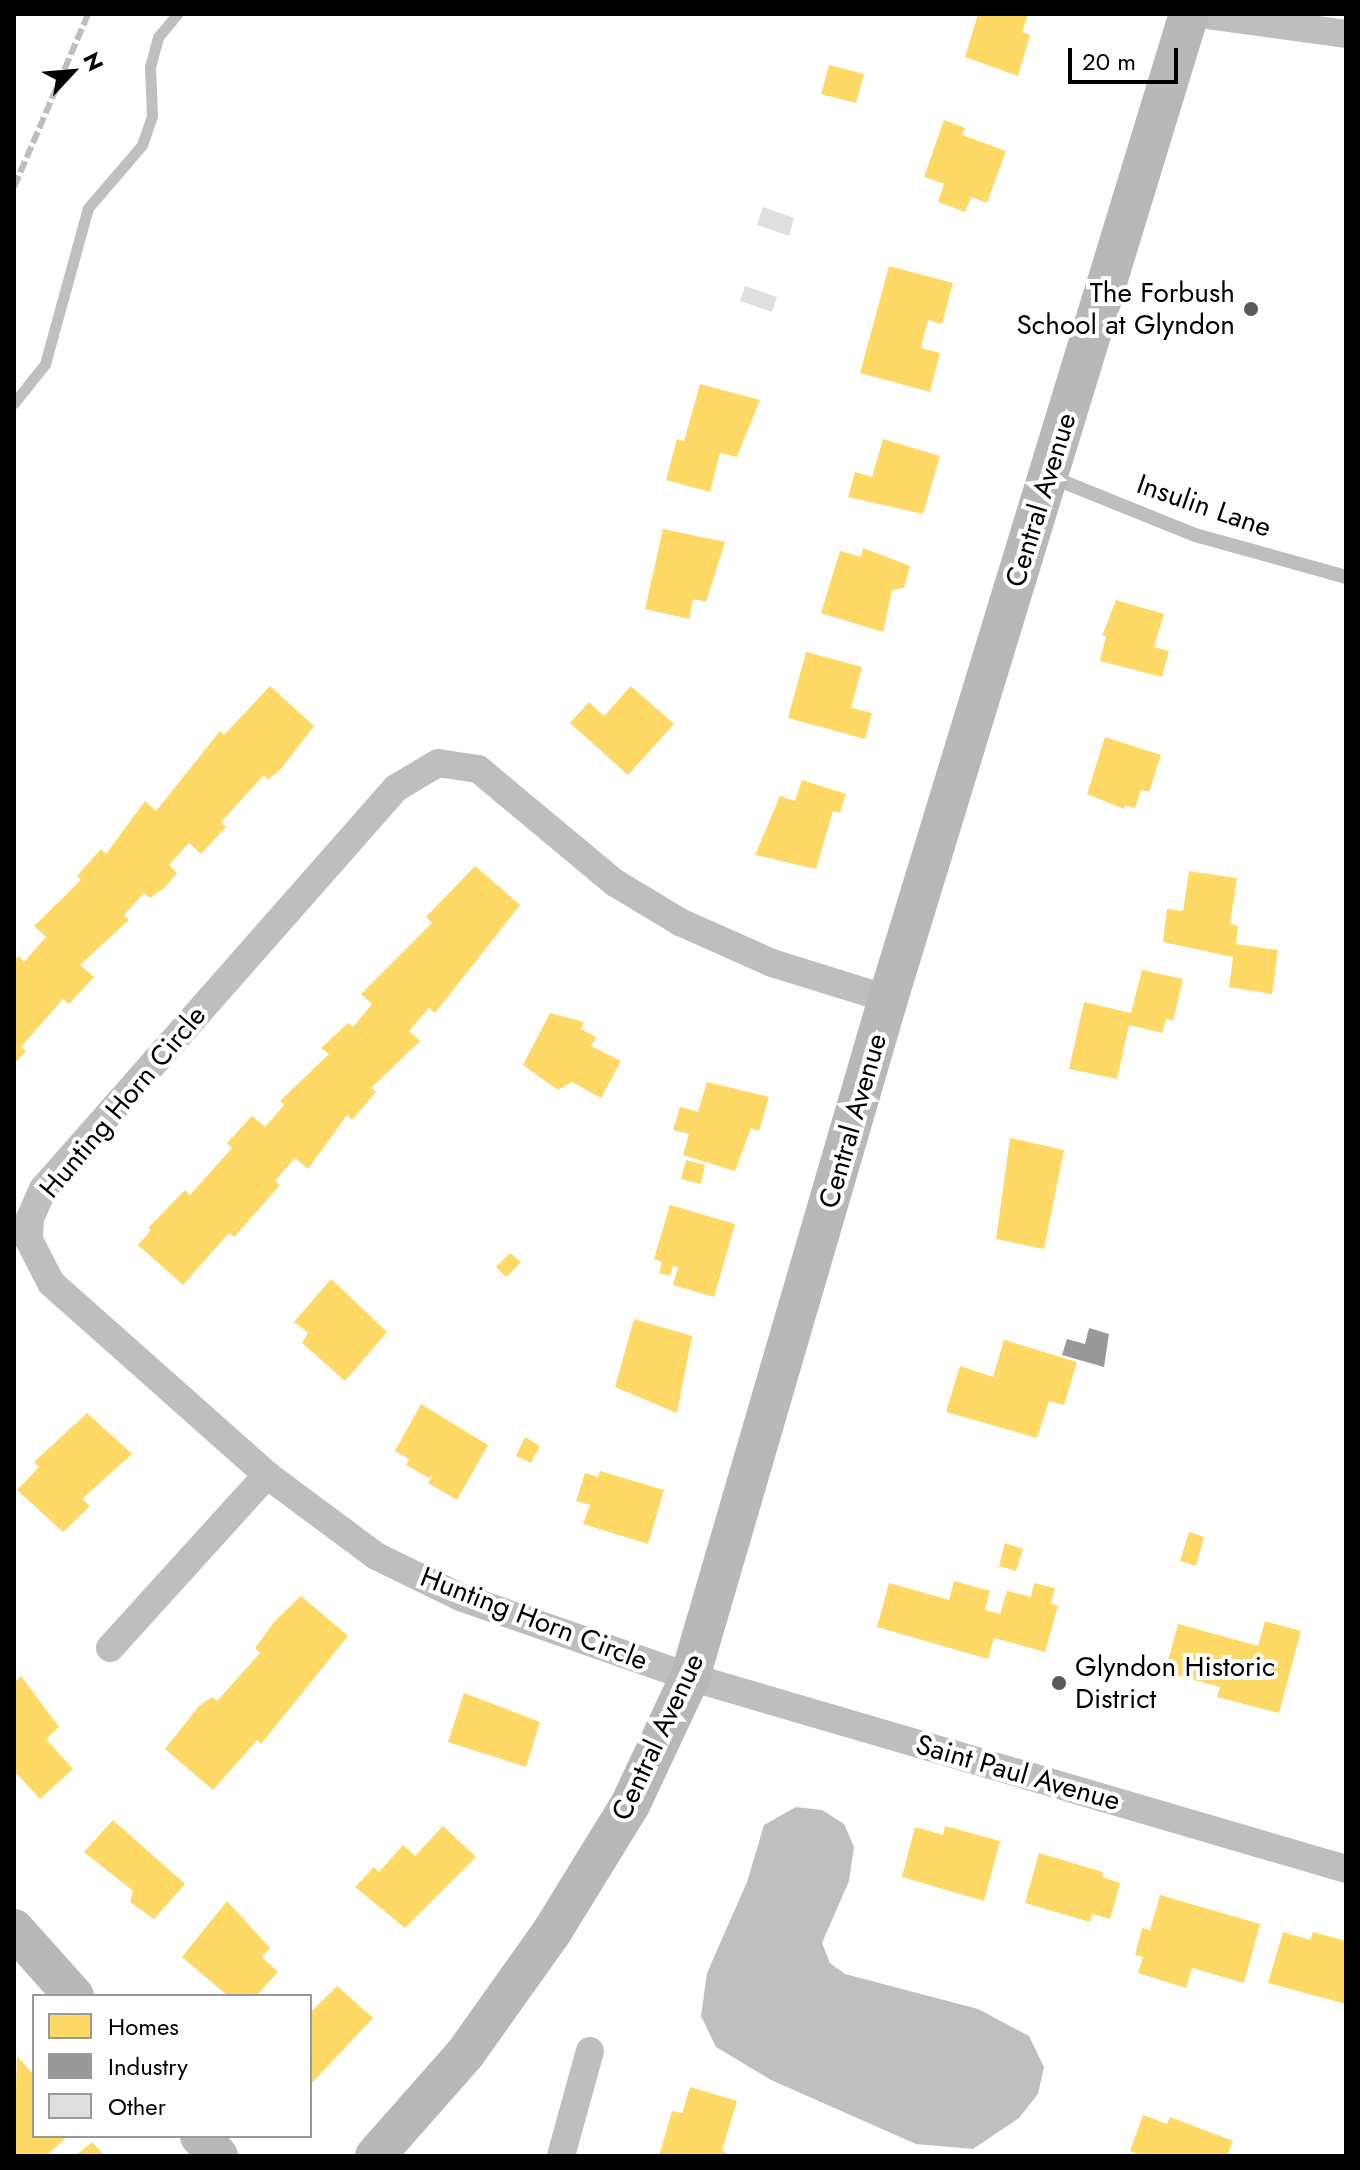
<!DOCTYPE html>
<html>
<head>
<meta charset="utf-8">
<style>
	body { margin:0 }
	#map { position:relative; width:1360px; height:2170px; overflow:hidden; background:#fff; font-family:Jost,sans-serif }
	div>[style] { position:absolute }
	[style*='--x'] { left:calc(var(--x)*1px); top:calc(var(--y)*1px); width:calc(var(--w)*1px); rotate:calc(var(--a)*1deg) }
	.water>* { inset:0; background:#bfbfbf }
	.homes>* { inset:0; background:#ffd966 }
	.industry>* { inset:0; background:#999 }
	.stream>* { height:11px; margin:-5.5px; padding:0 5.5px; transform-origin:5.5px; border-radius:5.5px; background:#bfbfbf }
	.building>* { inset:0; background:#dfdfdf }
	.lane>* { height:14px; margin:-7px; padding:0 7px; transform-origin:7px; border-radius:7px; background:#bebebe }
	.street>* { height:28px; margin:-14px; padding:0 14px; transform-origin:14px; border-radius:14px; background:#bebebe }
	.secondary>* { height:40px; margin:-20px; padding:0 20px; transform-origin:20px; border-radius:20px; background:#b8b8b8 }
	.rail>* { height:6px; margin-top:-3px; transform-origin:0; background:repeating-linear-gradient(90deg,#bebebe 0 12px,transparent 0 16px) }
	.dots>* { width:22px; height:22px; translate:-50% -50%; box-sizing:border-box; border:4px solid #fff; border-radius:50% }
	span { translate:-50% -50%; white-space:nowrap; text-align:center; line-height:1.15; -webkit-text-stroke:8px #fff; paint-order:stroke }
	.poi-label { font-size:28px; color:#000 }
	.right { translate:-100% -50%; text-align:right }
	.left { translate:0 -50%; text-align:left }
	.street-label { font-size:28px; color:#000 }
	.frame { position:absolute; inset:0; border:16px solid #000; pointer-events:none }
	.legend { position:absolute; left:32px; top:1994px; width:280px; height:144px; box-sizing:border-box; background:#fff; border:2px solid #999; margin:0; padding:10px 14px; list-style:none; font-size:24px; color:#000 }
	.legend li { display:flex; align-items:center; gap:16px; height:40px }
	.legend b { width:40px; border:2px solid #999 }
	.north { position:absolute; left:32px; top:32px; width:80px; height:80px; -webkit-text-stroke:6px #fff; paint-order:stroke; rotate:64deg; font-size:22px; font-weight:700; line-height:32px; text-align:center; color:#000 }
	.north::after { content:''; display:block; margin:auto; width:28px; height:36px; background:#000; clip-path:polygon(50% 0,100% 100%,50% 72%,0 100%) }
	.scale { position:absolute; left:1068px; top:48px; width:110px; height:36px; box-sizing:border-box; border:4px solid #000; border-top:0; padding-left:10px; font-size:24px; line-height:28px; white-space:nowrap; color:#000; -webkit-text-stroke:6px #fff; paint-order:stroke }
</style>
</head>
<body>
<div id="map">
	<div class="water">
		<div style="clip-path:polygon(796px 1807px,822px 1810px,844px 1824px,854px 1847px,849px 1881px,822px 1943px,830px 1963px,845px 1974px,978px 2009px,1029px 2036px,1044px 2067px,1038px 2094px,1019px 2118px,973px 2149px,916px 2144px,771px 2080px,716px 2047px,701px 2016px,707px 1973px,747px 1882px,764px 1825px)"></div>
	</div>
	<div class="homes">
		<div style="clip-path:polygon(978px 14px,1028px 14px,1022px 32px,1030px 35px,1018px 76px,965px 57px)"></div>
		<div style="clip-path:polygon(829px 65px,864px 74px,856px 103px,821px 94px)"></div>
		<div style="clip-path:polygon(944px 120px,965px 128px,962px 135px,1006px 151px,987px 203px,971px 197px,965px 212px,938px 202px,944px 184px,924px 177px)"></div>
		<div style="clip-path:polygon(889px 266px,953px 283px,942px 324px,928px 320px,921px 348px,940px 353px,930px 392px,860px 373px)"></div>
		<div style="clip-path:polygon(700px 384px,760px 400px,737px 457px,720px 453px,710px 492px,666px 480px,677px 439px,684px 441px)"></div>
		<div style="clip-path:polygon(883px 439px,940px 456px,923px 514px,848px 497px,855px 472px,872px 477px)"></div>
		<div style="clip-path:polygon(663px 529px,725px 542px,706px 602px,693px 599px,689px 619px,645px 609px)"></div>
		<div style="clip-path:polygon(863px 548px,910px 566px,904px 588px,892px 590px,883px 632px,821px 613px,840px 551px,861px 557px)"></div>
		<div style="clip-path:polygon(1116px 600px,1164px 614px,1154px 647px,1169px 651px,1162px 677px,1100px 661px,1106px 636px,1102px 636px)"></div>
		<div style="clip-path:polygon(806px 652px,862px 667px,851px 708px,872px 713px,865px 739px,788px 718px)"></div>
		<div style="clip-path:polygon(270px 686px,314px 726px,281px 769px,268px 780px,264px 775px,221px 822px,226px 827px,201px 854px,189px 843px,169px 865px,177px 873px,164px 888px,150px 898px,144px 893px,124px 915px,129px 920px,80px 965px,94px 977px,69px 1004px,63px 999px,21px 1047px,26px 1051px,14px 1064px,14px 961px,19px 956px,24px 962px,46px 937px,34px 926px,81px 880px,77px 876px,101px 849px,106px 854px,145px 801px,156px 811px,220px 731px,224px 735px)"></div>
		<div style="clip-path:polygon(631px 686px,674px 724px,628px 775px,570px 723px,589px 702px,604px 716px)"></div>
		<div style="clip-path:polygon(1105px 737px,1161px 755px,1149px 792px,1141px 790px,1135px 808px,1125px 805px,1124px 809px,1087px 794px)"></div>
		<div style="clip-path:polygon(802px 780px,846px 794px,840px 813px,833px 811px,816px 869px,755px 855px,780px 796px,795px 801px)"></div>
		<div style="clip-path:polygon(475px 866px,520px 905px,435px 1013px,429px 1008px,409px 1031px,420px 1041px,371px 1088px,376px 1092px,352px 1120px,347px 1115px,308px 1169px,295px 1158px,275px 1181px,280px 1185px,234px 1237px,229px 1233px,183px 1285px,138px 1245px,151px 1230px,148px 1228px,185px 1190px,190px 1195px,232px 1148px,227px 1143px,252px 1116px,265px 1127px,284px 1105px,280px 1101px,329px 1054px,321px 1048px,348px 1023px,353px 1027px,372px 1004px,361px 994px,432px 923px,426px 917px)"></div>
		<div style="clip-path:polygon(1189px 871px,1237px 878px,1230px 924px,1238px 926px,1236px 944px,1278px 950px,1272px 994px,1229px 987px,1233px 957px,1163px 942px,1167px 909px,1183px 911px)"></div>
		<div style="clip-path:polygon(1142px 970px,1183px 979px,1173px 1021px,1166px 1019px,1162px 1033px,1129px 1025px,1117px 1079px,1069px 1069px,1084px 1002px,1131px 1013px)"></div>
		<div style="clip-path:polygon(550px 1013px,584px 1022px,581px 1029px,596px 1037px,591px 1046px,621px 1061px,601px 1098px,572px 1082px,558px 1090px,523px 1065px)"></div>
		<div style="clip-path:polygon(707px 1082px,769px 1097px,759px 1131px,751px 1128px,735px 1171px,683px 1155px,689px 1134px,673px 1130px,680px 1107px,698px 1112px)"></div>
		<div style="clip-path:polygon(1010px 1138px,1064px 1150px,1044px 1249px,996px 1239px)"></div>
		<div style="clip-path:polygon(686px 1160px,705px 1165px,701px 1184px,681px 1179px)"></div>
		<div style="clip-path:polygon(670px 1205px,735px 1224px,714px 1297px,673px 1285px,678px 1267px,673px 1266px,670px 1276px,659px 1273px,662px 1262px,654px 1259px)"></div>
		<div style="clip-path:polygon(510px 1253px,521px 1262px,506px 1277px,496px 1267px)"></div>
		<div style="clip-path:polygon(331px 1279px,387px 1332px,345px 1381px,302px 1343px,308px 1333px,294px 1322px)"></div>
		<div style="clip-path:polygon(634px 1319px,692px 1336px,677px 1413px,615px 1387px)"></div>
		<div style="clip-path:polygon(1004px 1340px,1077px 1362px,1064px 1405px,1049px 1401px,1037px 1438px,946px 1412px,960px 1366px,993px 1377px)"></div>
		<div style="clip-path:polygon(421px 1404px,488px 1445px,457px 1500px,428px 1483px,433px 1475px,429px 1478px,406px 1465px,409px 1459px,395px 1451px)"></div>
		<div style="clip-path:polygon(87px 1413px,132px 1454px,82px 1499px,90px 1506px,63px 1532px,17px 1490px,39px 1467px,34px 1462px)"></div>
		<div style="clip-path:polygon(525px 1437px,540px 1446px,531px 1463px,516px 1456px)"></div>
		<div style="clip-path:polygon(600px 1471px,664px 1490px,648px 1544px,583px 1524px,590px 1505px,576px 1501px,585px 1473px,598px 1477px)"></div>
		<div style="clip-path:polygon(1189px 1532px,1204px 1537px,1196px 1566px,1180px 1561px)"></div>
		<div style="clip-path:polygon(1005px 1543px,1023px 1549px,1016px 1571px,999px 1566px)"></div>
		<div style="clip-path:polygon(954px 1581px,990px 1591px,985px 1610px,1000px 1614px,1007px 1591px,1031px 1597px,1034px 1583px,1055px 1588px,1051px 1603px,1058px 1606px,1045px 1652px,994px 1638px,988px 1659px,877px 1627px,889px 1583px,949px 1600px)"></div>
		<div style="clip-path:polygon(301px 1596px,348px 1636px,261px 1744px,257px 1740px,213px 1790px,165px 1749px,199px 1706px,212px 1697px,217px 1701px,260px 1653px,255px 1648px,275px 1621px)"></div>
		<div style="clip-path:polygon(1265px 1621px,1301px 1631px,1279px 1713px,1217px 1697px,1220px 1687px,1165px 1672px,1178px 1624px,1258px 1646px)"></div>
		<div style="clip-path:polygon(21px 1676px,59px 1727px,46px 1739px,73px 1769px,40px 1799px,14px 1771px,14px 1683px)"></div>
		<div style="clip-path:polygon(464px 1693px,540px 1722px,526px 1767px,448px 1742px)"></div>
		<div style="clip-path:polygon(113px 1820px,185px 1884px,154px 1919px,130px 1902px,133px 1891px,84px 1852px)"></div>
		<div style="clip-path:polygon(443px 1826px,476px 1857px,405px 1928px,355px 1887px,374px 1867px,379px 1872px,403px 1845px,415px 1856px)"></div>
		<div style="clip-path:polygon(945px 1826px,1000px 1841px,984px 1901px,902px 1877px,915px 1827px,943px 1835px)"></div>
		<div style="clip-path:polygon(1039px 1853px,1103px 1872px,1102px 1877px,1120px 1883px,1110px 1919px,1092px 1914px,1090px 1922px,1025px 1903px)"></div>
		<div style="clip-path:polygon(1160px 1895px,1260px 1924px,1244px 1983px,1192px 1968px,1186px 1988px,1138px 1973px,1143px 1957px,1135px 1955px,1142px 1928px,1150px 1930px)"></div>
		<div style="clip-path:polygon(227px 1901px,270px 1948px,262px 1957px,278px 1972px,256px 1996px,228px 1996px,182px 1957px)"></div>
		<div style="clip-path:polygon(1283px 1932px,1310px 1940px,1313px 1932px,1346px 1941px,1346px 2004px,1268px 1983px)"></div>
		<div style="clip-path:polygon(337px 1986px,373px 2018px,310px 2085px,310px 2013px)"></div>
		<div style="clip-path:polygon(17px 2056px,34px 2075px,34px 2136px,68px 2136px,46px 2156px,14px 2156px)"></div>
		<div style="clip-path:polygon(690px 2087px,737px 2101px,722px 2150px,730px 2156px,659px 2156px,672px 2111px,682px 2113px)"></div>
		<div style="clip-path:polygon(1143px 2115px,1167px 2124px,1170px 2117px,1233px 2141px,1227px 2156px,1144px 2156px,1130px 2151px)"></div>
		<div style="clip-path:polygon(92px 2142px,105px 2156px,75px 2156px)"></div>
	</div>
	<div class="industry">
		<div style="clip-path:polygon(1089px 1328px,1109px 1334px,1104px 1367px,1062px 1355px,1067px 1339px,1085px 1344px)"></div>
	</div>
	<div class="stream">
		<div style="--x:14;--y:403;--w:50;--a:-51.5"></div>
		<div style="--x:45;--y:364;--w:162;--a:-74.6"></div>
		<div style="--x:88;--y:208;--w:83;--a:-49.4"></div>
		<div style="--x:142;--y:145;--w:31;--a:-71"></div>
		<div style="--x:152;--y:116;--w:49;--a:-92.3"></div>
		<div style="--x:150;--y:67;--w:31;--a:-75"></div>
		<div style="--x:158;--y:37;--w:30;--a:-50"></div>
	</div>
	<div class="building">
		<div style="clip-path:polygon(763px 207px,794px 218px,789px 236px,757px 225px)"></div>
		<div style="clip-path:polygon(745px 286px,777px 297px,772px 312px,740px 301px)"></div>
	</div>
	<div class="lane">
		<div style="--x:1049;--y:476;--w:157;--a:22"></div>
		<div style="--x:1195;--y:535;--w:157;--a:15.5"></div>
	</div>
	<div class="street">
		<div style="--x:1199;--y:14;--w:148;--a:7.7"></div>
		<div style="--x:888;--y:999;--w:121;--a:-162.8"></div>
		<div style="--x:772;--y:963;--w:101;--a:-156"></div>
		<div style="--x:680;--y:922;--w:76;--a:-149"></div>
		<div style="--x:615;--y:883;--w:178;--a:-140.2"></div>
		<div style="--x:478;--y:769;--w:40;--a:-171.5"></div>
		<div style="--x:438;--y:763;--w:49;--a:149.2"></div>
		<div style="--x:396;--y:788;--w:534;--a:131.36"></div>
		<div style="--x:43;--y:1189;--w:32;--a:114"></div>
		<div style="--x:30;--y:1218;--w:22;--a:93"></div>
		<div style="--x:29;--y:1240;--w:48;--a:62.9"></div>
		<div style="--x:51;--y:1283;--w:289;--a:41.6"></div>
		<div style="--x:267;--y:1475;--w:136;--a:36.6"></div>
		<div style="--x:376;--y:1556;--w:93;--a:26"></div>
		<div style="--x:460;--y:1597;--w:244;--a:19.2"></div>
		<div style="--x:690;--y:1677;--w:684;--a:16.31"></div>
		<div style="--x:110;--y:1648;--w:234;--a:-47.8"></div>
		<div style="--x:561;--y:2156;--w:109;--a:-74.6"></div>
	</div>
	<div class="secondary">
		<div style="--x:14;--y:1929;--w:90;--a:48.2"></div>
		<div style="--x:200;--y:2136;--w:27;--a:48"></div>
		<div style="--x:375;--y:2156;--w:136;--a:-48.6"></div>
		<div style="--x:465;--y:2054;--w:152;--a:-54.6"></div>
		<div style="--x:553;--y:1930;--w:147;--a:-58.4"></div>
		<div style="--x:630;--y:1805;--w:141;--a:-64.9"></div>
		<div style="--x:690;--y:1677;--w:706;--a:-73.72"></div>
		<div style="--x:888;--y:999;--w:1030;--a:-73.01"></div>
	</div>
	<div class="rail">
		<div style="--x:14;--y:187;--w:188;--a:-66.8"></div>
	</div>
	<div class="dots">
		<div style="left:1251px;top:309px;background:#595959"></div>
		<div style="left:1059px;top:1683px;background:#595959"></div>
	</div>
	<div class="poi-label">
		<span class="right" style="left:1235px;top:309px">The Forbush<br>School at Glyndon</span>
		<span class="left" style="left:1075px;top:1683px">Glyndon Historic<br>District</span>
	</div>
	<div class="street-label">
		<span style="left:1041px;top:500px;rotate:-73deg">Central Avenue</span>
		<span style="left:1204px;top:506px;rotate:19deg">Insulin Lane</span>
		<span style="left:123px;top:1102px;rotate:-50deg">Hunting Horn Circle</span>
		<span style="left:853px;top:1121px;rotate:-74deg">Central Avenue</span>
		<span style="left:534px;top:1619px;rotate:21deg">Hunting Horn Circle</span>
		<span style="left:658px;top:1737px;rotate:-65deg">Central Avenue</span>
		<span style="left:1018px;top:1773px;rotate:16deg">Saint Paul Avenue</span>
	</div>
	<div class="frame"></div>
	<ul class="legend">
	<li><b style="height:22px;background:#ffd966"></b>Homes</li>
	<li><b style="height:22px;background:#999"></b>Industry</li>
	<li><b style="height:22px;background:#dfdfdf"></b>Other</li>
	</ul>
	<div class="north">N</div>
	<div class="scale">20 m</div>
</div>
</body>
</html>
